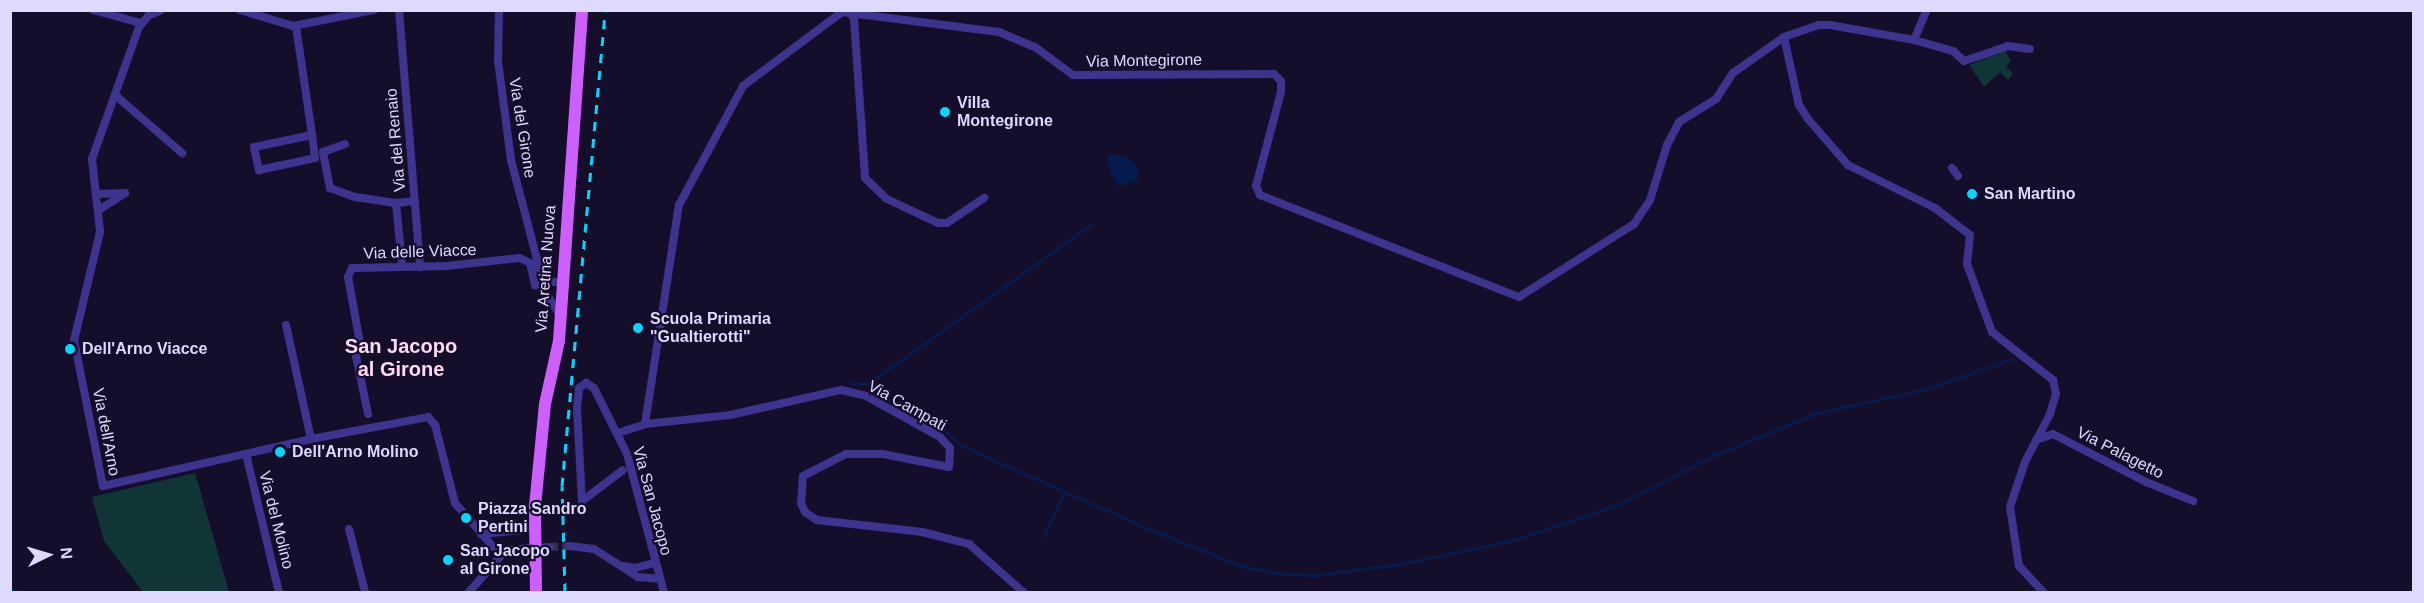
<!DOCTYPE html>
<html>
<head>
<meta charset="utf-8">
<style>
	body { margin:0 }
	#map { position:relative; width:2424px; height:603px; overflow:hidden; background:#150e2b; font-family:Arial,sans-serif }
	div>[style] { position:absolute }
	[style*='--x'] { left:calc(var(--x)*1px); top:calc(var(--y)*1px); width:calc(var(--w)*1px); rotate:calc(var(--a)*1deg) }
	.green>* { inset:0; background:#103536 }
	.water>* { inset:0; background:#051b4e }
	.stream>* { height:3px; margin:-1.5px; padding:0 1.5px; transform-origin:1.5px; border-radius:1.5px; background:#051b4e }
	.canal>* { height:9px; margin:-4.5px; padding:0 4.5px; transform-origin:4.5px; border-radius:4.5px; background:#051b4e }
	.street-tunnel>* { height:8px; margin-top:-4px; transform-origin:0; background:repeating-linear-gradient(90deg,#332c4b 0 8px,transparent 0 12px) }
	.street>* { height:8px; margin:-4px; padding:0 4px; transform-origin:4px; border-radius:4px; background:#3d348f }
	.primary>* { height:12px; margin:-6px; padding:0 6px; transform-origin:6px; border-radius:6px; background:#cd5fff }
	.rail>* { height:3px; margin-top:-1.5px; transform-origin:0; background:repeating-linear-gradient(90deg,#04d7ff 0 9px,transparent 0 17px) }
	.dots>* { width:16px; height:16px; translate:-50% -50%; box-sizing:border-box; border:3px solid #150e2b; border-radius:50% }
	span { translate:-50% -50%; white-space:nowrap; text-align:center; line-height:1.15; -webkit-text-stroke:4.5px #150e2b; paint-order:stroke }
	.street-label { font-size:16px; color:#dfd8ff }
	.poi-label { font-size:16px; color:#dfd8ff; font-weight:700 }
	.left { translate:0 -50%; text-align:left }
	.quarter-label { font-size:20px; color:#ffdaf0; font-weight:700 }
	.frame { position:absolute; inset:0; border:12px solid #dfd8ff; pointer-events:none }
	.north { position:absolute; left:18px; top:525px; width:60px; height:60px; -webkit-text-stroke:4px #150e2b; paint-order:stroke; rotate:85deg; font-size:16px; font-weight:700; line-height:24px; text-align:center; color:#dfd8ff }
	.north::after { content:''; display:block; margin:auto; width:21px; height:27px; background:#dfd8ff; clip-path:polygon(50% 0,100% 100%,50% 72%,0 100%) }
</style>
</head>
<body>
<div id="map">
	<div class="green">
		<div style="clip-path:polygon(2005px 51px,2011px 61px,2006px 67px,2013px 74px,2008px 80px,2000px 72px,1984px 87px,1969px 65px)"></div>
		<div style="clip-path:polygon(195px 473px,229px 592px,143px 592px,104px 541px,92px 497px)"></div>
	</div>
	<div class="water">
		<div style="clip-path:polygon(1116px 154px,1132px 160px,1139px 170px,1138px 180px,1119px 187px,1109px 170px,1107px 156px)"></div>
	</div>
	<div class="stream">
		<div style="--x:851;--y:383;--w:20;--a:3"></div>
		<div style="--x:871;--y:384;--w:30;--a:41"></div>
		<div style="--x:894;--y:404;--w:36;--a:18"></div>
		<div style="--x:928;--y:415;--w:46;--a:42.4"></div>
		<div style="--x:962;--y:446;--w:201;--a:24"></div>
		<div style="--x:1146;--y:528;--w:105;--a:21.7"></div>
		<div style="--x:1244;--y:567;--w:40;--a:10"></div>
		<div style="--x:1283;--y:574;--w:34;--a:2"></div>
		<div style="--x:1317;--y:575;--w:84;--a:-7.5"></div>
		<div style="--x:1400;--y:564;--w:113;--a:-11.7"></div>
		<div style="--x:1511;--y:541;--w:114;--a:-18.9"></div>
		<div style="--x:1619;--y:504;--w:106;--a:-27.1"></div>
		<div style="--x:1713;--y:456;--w:113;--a:-22.5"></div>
		<div style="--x:1817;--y:413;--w:107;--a:-12.4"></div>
		<div style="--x:1922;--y:390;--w:95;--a:-19"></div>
		<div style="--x:869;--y:383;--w:274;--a:-35.5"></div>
		<div style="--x:1044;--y:536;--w:48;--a:-65.6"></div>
	</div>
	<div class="canal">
		<div style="--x:10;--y:590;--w:4;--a:34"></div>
	</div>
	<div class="street-tunnel">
		<div style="--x:550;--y:547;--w:19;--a:-3"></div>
	</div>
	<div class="street">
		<div style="--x:93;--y:10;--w:50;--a:15.2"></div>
		<div style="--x:161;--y:10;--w:14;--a:155"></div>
		<div style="--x:148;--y:16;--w:14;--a:129"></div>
		<div style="--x:139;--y:27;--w:140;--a:109.6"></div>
		<div style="--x:92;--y:159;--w:73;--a:83.7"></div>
		<div style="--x:100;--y:232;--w:111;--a:103.5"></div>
		<div style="--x:74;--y:340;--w:149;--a:78.8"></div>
		<div style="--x:103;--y:486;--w:213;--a:-12.7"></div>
		<div style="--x:311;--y:439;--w:119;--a:-10.6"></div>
		<div style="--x:428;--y:417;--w:11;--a:49"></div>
		<div style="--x:435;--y:425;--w:81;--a:75.6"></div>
		<div style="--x:455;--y:503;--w:70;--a:49"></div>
		<div style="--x:240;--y:10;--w:55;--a:16.8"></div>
		<div style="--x:293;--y:26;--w:83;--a:-11.2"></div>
		<div style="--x:399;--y:10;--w:258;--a:85.3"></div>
		<div style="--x:499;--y:10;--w:51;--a:91.1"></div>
		<div style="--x:498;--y:61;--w:100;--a:82.5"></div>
		<div style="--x:511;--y:160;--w:138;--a:75.3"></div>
		<div style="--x:546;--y:293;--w:25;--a:58"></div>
		<div style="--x:850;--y:12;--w:8;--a:60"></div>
		<div style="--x:854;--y:19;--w:159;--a:86"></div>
		<div style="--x:865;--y:178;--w:30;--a:44"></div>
		<div style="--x:887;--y:199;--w:56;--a:25.2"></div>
		<div style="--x:938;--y:223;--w:9;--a:0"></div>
		<div style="--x:947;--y:223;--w:45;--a:-34"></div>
		<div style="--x:296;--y:26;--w:110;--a:81.6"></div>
		<div style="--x:312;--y:135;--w:59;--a:168.3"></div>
		<div style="--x:254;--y:147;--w:24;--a:78"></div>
		<div style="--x:259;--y:170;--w:57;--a:-12.1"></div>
		<div style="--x:315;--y:158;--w:23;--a:-97"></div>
		<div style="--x:1784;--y:37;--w:70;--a:77.6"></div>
		<div style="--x:1799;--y:105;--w:17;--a:57"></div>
		<div style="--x:1808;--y:119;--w:61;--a:49"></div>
		<div style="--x:1848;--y:165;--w:97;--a:26.3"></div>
		<div style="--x:1935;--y:208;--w:44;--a:37.6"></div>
		<div style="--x:1970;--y:235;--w:29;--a:96"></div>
		<div style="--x:1967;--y:264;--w:72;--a:69.8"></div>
		<div style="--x:1992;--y:332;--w:78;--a:38.2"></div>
		<div style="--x:2053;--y:380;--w:14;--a:78"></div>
		<div style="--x:2056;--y:394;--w:21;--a:107"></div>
		<div style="--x:2050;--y:414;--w:54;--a:117.5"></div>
		<div style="--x:2025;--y:462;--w:47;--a:108.4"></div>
		<div style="--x:2010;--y:507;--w:60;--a:81.3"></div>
		<div style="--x:2019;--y:566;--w:35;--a:47"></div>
		<div style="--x:1914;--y:40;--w:33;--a:-67"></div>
		<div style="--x:115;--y:95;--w:89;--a:40.9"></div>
		<div style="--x:345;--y:144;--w:23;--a:160"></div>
		<div style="--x:323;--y:152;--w:37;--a:79"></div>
		<div style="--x:330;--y:188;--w:27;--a:20"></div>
		<div style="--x:355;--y:197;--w:41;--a:8.3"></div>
		<div style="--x:1952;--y:168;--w:10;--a:53"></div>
		<div style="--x:96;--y:194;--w:29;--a:-2"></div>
		<div style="--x:99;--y:210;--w:31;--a:-33"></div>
		<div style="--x:402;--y:265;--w:62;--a:-95.5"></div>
		<div style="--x:396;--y:203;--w:19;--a:-6"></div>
		<div style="--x:545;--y:282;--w:16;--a:0"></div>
		<div style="--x:286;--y:325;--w:117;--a:77.6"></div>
		<div style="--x:368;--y:414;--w:59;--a:-101.7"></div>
		<div style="--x:356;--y:356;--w:14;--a:-73"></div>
		<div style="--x:360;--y:343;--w:67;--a:-100.3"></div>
		<div style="--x:348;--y:277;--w:10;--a:-66"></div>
		<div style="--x:352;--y:268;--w:95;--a:-1.2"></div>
		<div style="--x:447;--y:266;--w:73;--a:-6.3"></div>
		<div style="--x:520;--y:258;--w:11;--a:27"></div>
		<div style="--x:530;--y:263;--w:23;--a:77"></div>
		<div style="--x:535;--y:285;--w:10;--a:-17"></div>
		<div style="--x:645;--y:424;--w:222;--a:-81.2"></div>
		<div style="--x:679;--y:205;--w:135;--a:-61.7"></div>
		<div style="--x:743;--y:86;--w:124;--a:-36.8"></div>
		<div style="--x:842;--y:12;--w:158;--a:7.3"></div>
		<div style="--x:999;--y:32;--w:39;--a:23"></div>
		<div style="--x:1035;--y:47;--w:47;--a:36.4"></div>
		<div style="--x:1073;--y:75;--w:201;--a:-0.3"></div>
		<div style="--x:1274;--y:74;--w:10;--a:45"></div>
		<div style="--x:1281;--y:81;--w:11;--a:90"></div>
		<div style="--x:1281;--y:92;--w:97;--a:104.9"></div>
		<div style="--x:1256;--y:186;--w:10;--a:66"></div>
		<div style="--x:1260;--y:195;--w:278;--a:21.5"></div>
		<div style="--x:1519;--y:297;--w:136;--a:-32.4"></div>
		<div style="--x:1634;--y:224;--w:29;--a:-56"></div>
		<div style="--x:1650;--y:200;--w:58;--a:-72.8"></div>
		<div style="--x:1667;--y:145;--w:26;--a:-62"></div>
		<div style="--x:1679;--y:122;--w:44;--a:-31.9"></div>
		<div style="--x:1716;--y:99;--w:31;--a:-57"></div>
		<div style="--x:1733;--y:73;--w:62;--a:-35.2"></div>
		<div style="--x:1784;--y:37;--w:36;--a:-19"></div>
		<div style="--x:1818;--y:25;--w:12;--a:0"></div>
		<div style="--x:1830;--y:25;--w:85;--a:10.1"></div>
		<div style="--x:1914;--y:40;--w:41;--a:15.8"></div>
		<div style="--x:1953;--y:51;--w:15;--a:42"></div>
		<div style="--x:1964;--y:61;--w:46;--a:-18.8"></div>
		<div style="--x:2008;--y:46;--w:22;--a:8"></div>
		<div style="--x:618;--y:433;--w:28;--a:-18"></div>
		<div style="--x:645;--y:424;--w:85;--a:-6"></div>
		<div style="--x:730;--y:415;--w:114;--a:-12.7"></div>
		<div style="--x:841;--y:390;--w:26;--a:13"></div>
		<div style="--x:866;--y:396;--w:85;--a:29"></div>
		<div style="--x:940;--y:437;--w:15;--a:48"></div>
		<div style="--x:950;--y:448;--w:19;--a:93"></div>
		<div style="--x:949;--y:467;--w:67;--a:-168.9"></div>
		<div style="--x:883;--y:454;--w:37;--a:180"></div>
		<div style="--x:846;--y:454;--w:48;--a:152.9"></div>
		<div style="--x:803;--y:476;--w:27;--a:94"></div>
		<div style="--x:801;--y:503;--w:10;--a:66"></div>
		<div style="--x:805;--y:512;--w:14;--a:34"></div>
		<div style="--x:817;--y:520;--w:106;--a:6.5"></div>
		<div style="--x:922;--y:532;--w:49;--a:14.3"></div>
		<div style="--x:969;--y:544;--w:72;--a:41.6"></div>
		<div style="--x:2036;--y:440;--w:18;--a:-19"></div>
		<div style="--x:2053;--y:434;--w:105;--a:27.3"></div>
		<div style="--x:2146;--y:482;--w:51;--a:22"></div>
		<div style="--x:246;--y:454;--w:142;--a:76.6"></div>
		<div style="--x:582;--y:501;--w:93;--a:-93.1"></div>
		<div style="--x:577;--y:408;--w:20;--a:-84"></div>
		<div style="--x:579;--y:388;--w:9;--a:-36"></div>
		<div style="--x:586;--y:383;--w:9;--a:32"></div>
		<div style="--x:594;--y:388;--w:74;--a:63.4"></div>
		<div style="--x:627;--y:454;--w:143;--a:75"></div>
		<div style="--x:582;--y:501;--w:51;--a:-37.1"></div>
		<div style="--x:349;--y:529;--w:65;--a:75.7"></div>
		<div style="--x:481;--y:534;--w:52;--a:-5.5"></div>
		<div style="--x:569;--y:546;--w:25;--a:7"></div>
		<div style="--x:594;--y:549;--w:52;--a:32.5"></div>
		<div style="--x:638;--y:577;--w:21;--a:5"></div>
		<div style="--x:623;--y:566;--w:12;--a:9"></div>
		<div style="--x:635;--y:568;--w:20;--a:-15"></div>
		<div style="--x:469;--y:592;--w:56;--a:-48.6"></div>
		<div style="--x:506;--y:550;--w:44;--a:-3.9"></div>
	</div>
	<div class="primary">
		<div style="--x:536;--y:592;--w:86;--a:-90.7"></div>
		<div style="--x:535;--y:506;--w:102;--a:-84.4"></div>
		<div style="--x:545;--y:404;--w:65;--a:-77.5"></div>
		<div style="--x:559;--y:341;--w:332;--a:-86"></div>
	</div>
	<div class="rail">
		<div style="--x:565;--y:592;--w:106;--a:-91.6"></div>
		<div style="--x:562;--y:486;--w:478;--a:-84.8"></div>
	</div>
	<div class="dots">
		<div style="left:945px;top:112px;background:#04d7ff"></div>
		<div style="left:1972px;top:194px;background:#04d7ff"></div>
		<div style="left:638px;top:328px;background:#04d7ff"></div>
		<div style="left:70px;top:349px;background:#04d7ff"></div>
		<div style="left:280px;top:452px;background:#04d7ff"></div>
		<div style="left:466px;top:518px;background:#04d7ff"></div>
		<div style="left:448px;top:560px;background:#04d7ff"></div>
	</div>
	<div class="street-label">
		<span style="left:1144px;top:61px;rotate:-1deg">Via Montegirone</span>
		<span style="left:522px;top:128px;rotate:81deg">Via del Girone</span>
		<span style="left:396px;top:140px;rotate:-95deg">Via del Renaio</span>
		<span style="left:420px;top:252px;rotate:-2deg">Via delle Viacce</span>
		<span style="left:546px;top:269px;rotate:-86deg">Via Aretina Nuova</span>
		<span style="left:907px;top:406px;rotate:29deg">Via Campati</span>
		<span style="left:106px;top:432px;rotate:79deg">Via dell'Arno</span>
		<span style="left:2120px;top:453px;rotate:27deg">Via Palagetto</span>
		<span style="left:652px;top:501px;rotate:75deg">Via San Jacopo</span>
		<span style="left:276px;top:520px;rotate:76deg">Via del Molino</span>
	</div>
	<div class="poi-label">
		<span class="left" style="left:957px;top:112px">Villa<br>Montegirone</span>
		<span class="left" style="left:1984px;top:194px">San Martino</span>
		<span class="left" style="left:650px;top:328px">Scuola Primaria<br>"Gualtierotti"</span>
		<span class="left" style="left:82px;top:349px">Dell'Arno Viacce</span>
		<span class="left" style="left:292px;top:452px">Dell'Arno Molino</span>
		<span class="left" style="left:478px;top:518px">Piazza Sandro<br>Pertini</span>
		<span class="left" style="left:460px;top:560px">San Jacopo<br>al Girone</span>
	</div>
	<div class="quarter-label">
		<span style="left:401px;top:358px">San Jacopo<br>al Girone</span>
	</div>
	<div class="frame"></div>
	<div class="north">N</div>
</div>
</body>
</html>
